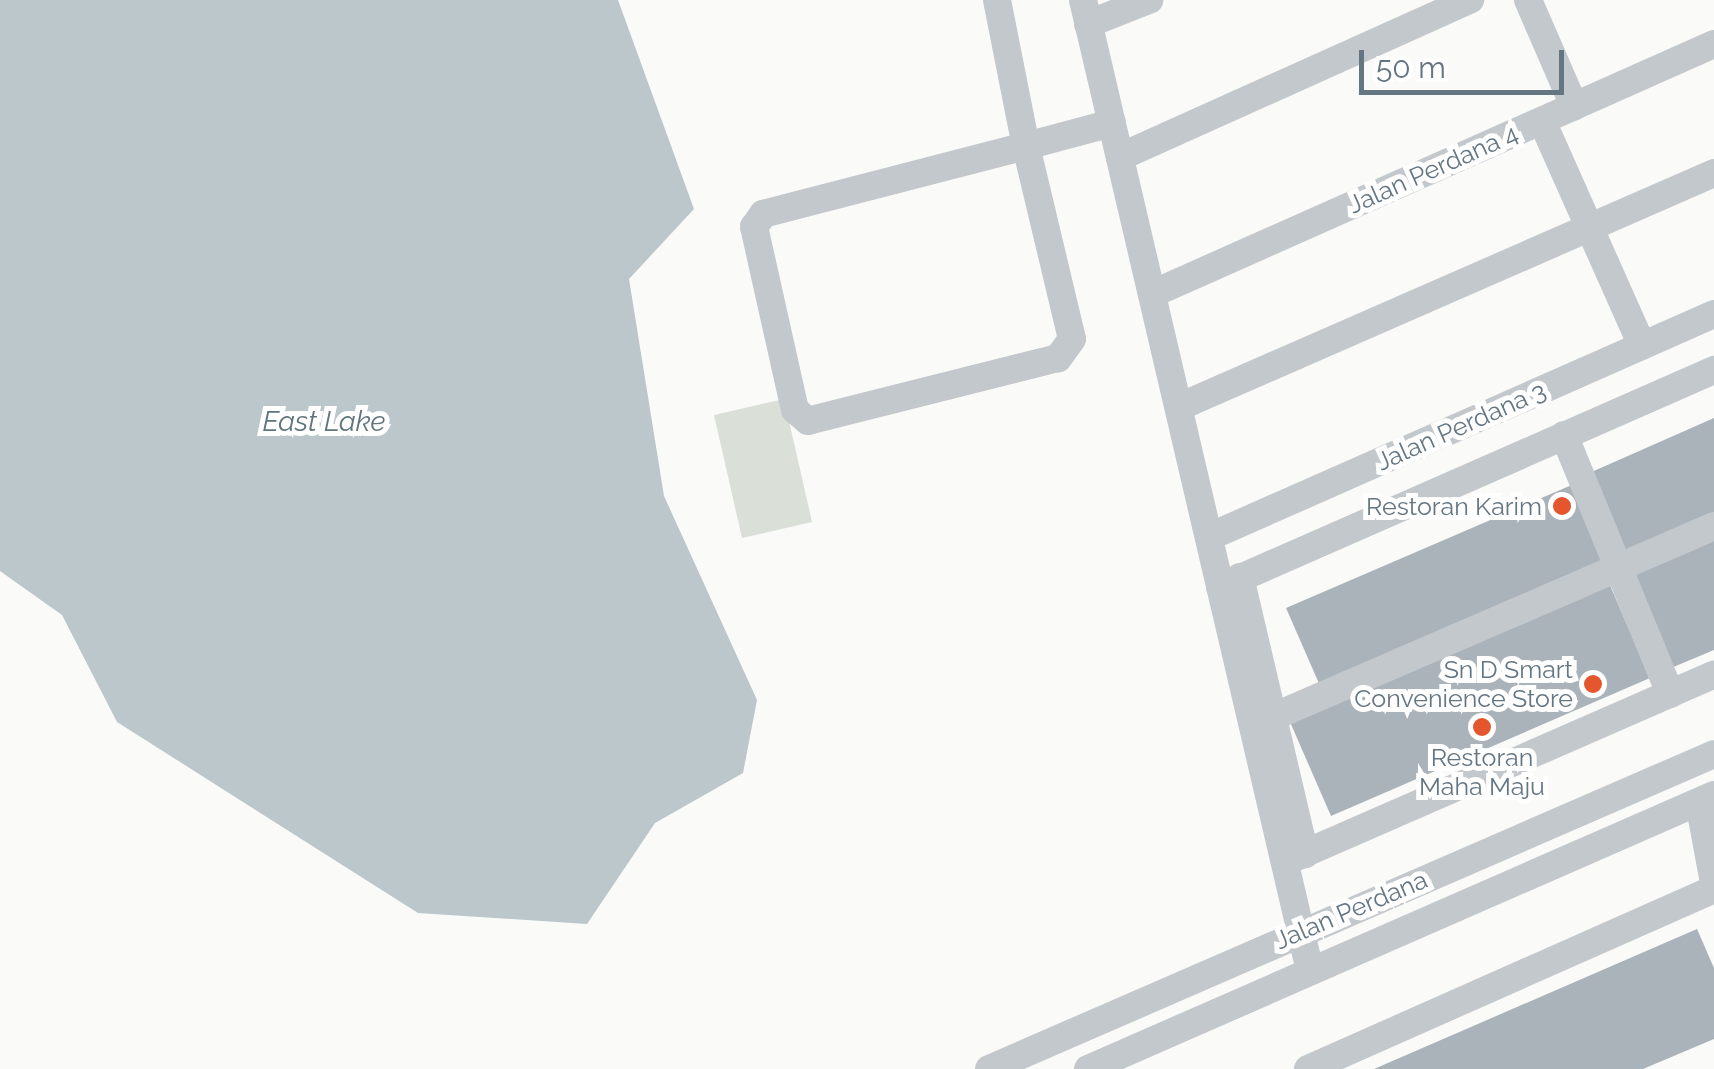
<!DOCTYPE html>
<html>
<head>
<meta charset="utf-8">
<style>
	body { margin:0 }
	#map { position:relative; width:1714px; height:1069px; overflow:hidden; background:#fafaf8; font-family:Raleway,sans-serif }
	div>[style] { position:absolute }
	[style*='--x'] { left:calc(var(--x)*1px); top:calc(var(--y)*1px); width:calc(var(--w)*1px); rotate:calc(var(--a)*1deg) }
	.green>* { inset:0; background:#dadfd7 }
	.water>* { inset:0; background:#bbc7cb }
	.building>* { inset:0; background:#aab3b9 }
	.minor>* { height:28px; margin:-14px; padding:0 14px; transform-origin:14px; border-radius:14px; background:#c3c8cc }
	.dots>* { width:28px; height:28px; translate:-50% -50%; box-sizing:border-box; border:5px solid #fff; border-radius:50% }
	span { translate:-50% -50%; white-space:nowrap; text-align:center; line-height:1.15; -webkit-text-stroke:10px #fff; paint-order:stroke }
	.street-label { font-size:25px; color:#657683 }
	.poi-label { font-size:25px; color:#657683 }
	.right { translate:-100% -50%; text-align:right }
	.water-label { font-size:28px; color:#60757c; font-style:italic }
	.scale { position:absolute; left:1359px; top:50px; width:205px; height:45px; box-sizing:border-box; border:5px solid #657683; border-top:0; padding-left:12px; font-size:30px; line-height:35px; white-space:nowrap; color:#657683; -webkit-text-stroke:8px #fff; paint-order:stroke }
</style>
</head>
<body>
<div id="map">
	<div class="green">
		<div style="clip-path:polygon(784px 399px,812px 522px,742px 538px,714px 415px)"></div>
	</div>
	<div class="water">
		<div style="clip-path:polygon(0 0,618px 0,694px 209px,629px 279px,664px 496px,757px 700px,743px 773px,655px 823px,587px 924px,418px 913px,117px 722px,62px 615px,0 571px)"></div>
	</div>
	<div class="building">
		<div style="clip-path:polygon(1714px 418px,1714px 516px,1622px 556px,1587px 474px)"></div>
		<div style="clip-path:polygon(1574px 484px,1609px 565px,1321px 688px,1286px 608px)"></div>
		<div style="clip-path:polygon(1714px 537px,1714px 650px,1671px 668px,1629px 575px)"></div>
		<div style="clip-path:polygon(1609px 583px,1650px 678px,1331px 816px,1290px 722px)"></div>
		<div style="clip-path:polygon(1697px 929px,1714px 968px,1714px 1039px,1643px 1069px,1374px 1069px)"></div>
	</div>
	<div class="minor">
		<div style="--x:997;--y:0;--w:149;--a:78.8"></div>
		<div style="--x:1026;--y:146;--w:89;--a:-15"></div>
		<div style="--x:1083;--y:0;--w:997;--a:76.84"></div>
		<div style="--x:1528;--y:0;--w:116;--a:66.5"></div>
		<div style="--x:1088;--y:24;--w:66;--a:-21.5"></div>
		<div style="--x:1542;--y:121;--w:246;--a:66"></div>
		<div style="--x:1026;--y:146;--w:198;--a:76.6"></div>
		<div style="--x:1072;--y:339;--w:24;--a:126"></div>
		<div style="--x:1058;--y:358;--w:258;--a:165.9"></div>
		<div style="--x:808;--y:421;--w:17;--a:-140"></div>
		<div style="--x:795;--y:410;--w:188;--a:-102.6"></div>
		<div style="--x:754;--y:227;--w:16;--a:-55"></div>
		<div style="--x:763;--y:214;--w:272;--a:-14.5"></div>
		<div style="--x:1120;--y:157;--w:384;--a:-24.2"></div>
		<div style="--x:1152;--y:294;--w:615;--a:-23.98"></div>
		<div style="--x:1179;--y:407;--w:584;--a:-23.62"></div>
		<div style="--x:1564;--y:435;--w:280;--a:67.7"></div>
		<div style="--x:1209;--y:537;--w:552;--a:-23.83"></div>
		<div style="--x:1240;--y:577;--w:285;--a:76.8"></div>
		<div style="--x:1220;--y:587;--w:540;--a:-23.71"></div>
		<div style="--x:1273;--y:717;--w:481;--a:-23.4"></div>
		<div style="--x:1699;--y:802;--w:82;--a:79.5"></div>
		<div style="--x:1285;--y:862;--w:468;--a:-23.6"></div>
		<div style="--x:989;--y:1069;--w:790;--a:-23.48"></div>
		<div style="--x:1088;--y:1069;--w:683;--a:-23.64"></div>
		<div style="--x:1308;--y:1069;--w:444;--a:-23.9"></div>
	</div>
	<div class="dots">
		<div style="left:1562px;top:506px;background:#e4572e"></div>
		<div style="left:1593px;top:684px;background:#e4572e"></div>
		<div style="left:1482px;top:727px;background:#e4572e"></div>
	</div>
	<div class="street-label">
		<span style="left:1433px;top:169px;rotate:-24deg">Jalan Perdana 4</span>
		<span style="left:1461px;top:426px;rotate:-24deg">Jalan Perdana 3</span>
		<span style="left:1351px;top:910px;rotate:-23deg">Jalan Perdana</span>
	</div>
	<div class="poi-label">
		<span class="right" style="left:1542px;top:506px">Restoran Karim</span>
		<span class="right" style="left:1573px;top:684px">Sn D Smart<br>Convenience Store</span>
		<span style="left:1482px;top:772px">Restoran<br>Maha Maju</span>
	</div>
	<div class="water-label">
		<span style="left:324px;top:422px">East Lake</span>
	</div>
	<div class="scale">50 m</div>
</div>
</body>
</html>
